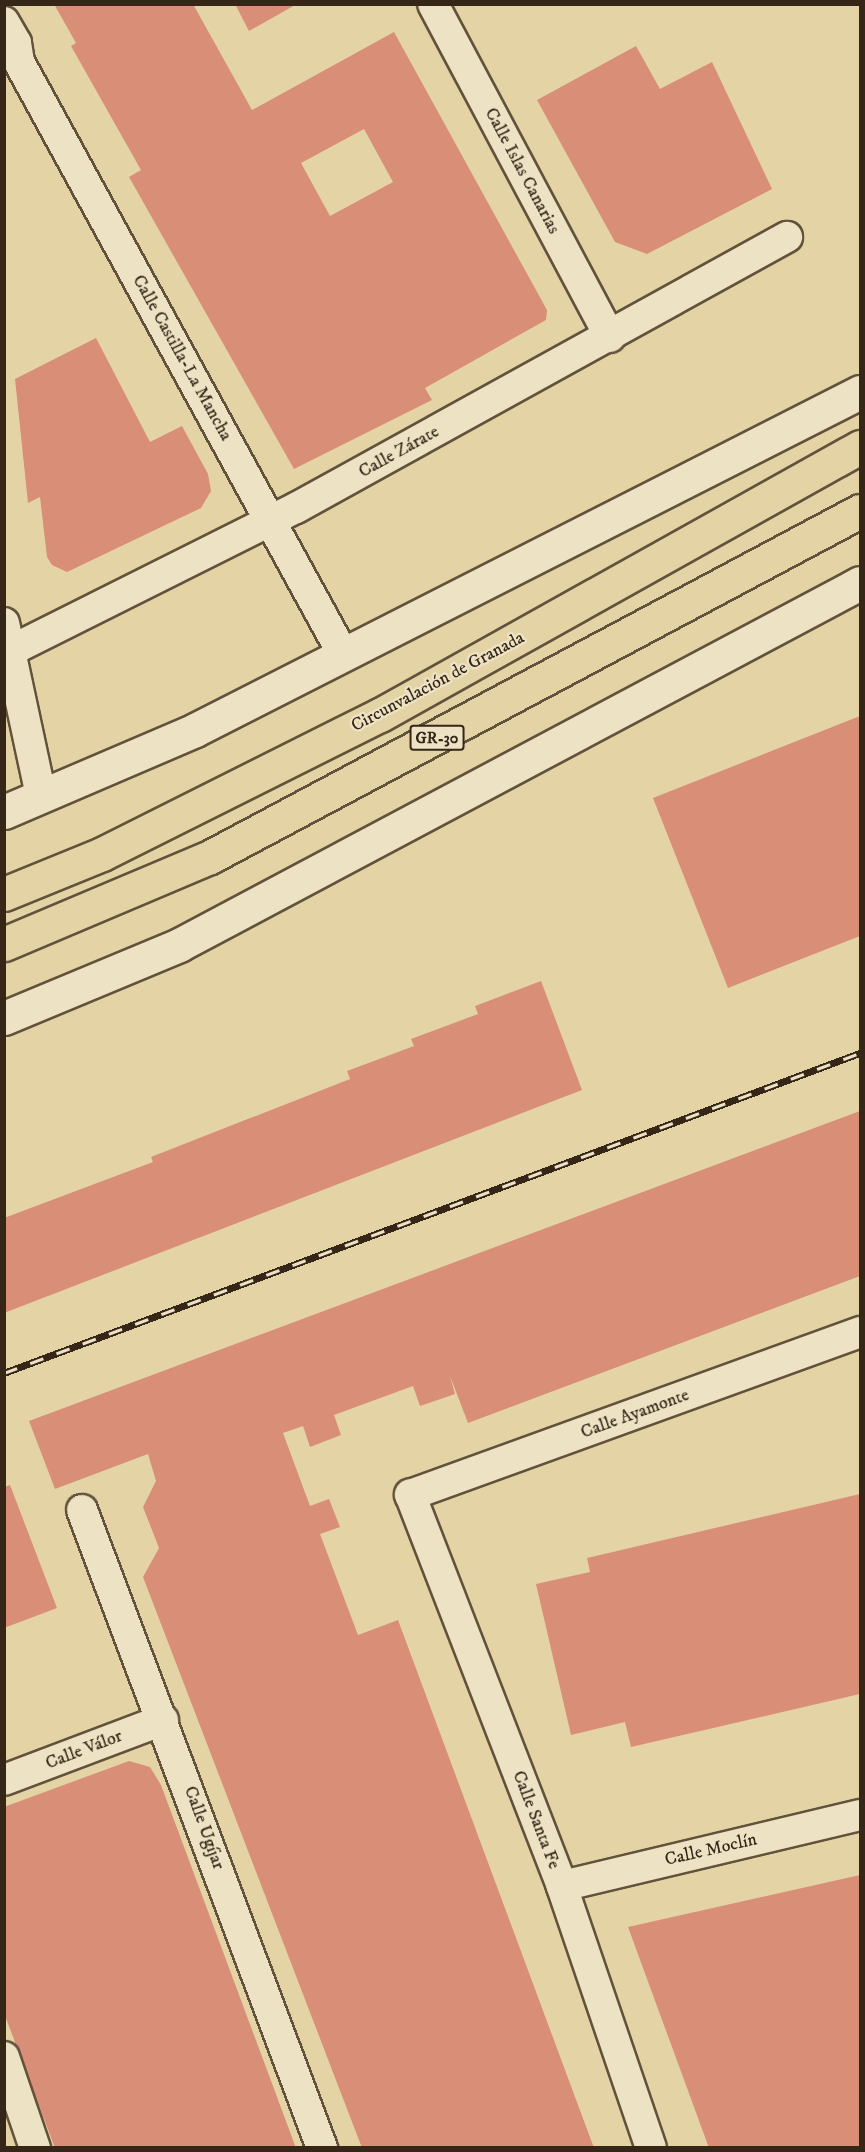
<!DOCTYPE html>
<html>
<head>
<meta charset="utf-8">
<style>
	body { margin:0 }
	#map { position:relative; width:865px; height:2152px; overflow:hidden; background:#e4d4a5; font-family:"IM FELL DW Pica",serif }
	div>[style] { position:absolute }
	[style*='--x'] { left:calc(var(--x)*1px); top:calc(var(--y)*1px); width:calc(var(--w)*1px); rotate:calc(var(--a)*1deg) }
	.building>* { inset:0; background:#d98e78 }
	.roads { filter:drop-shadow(2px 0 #62523b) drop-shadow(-2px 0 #62523b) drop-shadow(0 2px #62523b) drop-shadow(0 -2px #62523b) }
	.minor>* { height:30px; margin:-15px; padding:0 15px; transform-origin:15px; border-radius:15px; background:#ede3c4 }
	.tertiary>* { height:33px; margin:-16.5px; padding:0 16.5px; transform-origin:16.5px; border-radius:16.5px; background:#ede3c4 }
	.motorway>* { height:33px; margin:-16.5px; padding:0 16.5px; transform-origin:16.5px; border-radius:16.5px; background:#e4d4a5 }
	.rail>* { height:7px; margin-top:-3.5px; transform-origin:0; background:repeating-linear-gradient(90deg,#ede3c4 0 14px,#362618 0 28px); box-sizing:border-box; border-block:2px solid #362618 }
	span { translate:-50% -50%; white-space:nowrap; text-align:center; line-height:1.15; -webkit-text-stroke:4.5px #ede3c4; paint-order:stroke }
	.shield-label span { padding:2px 4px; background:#ede3c4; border:2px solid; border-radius:4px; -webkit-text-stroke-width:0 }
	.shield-label { font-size:16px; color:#362618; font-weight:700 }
	.street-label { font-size:18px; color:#362618 }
	.frame { position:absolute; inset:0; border:6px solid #362618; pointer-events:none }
</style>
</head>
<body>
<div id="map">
	<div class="building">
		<div style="clip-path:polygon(evenodd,54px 4px,193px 4px,252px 110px,394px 32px,547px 310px,546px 320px,425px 388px,432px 400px,294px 469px,129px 177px,141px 170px,71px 46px,76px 43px,54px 4px,364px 129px,393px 182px,330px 216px,301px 163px,364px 129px)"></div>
		<div style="clip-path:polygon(235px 4px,297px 4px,249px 31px)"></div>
		<div style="clip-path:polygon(636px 46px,660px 89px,712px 62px,772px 189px,647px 254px,615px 242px,537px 100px)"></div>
		<div style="clip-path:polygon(96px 338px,150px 442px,182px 426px,208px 474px,211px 491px,201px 508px,67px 572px,52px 565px,47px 557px,40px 497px,28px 503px,15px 379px)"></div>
		<div style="clip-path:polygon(860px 716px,860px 936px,728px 988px,653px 798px)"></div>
		<div style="clip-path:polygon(541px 981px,582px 1090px,4px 1313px,4px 1218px,153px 1162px,151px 1157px,350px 1079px,347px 1071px,414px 1046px,411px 1039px,478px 1014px,475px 1006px)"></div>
		<div style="clip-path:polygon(860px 1111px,860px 1276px,468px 1423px,450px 1376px,455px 1394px,420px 1406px,413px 1386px,334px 1415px,341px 1435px,310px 1447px,303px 1426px,283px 1433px,310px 1506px,329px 1499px,340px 1527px,320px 1534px,358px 1635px,398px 1620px,594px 2148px,362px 2148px,143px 1577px,159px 1548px,143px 1507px,156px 1481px,148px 1454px,55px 1489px,29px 1421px)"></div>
		<div style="clip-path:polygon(10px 1485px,57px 1608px,4px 1628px,4px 1487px)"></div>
		<div style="clip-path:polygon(860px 1494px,860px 1694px,631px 1747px,625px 1722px,571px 1735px,536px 1584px,590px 1572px,587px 1558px)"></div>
		<div style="clip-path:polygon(129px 1761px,150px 1767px,161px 1785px,296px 2148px,55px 2148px,4px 2013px,4px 1807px)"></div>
		<div style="clip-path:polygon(860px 1875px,860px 2148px,709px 2148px,628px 1927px)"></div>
	</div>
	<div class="roads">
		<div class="minor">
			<div style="--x:433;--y:4;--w:377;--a:62"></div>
			<div style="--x:4;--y:22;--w:24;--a:60"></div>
			<div style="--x:16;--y:43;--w:19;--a:81"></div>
			<div style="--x:19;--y:62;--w:675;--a:61.31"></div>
			<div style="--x:4;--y:623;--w:176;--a:77.9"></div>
			<div style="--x:4;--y:654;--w:326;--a:-26.6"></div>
			<div style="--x:296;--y:508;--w:561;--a:-28.9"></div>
			<div style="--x:82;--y:1510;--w:682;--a:69.38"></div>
			<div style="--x:4;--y:1780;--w:170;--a:-20.7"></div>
			<div style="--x:562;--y:1886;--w:306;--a:-13.4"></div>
			<div style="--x:4;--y:2057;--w:96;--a:71.2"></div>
			<div style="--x:651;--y:2148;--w:277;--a:-108.8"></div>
			<div style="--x:562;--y:1886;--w:420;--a:-111.2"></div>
			<div style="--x:410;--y:1495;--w:479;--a:-19.9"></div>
		</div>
		<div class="tertiary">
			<div style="--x:4;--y:812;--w:208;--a:-23.2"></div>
			<div style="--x:195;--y:730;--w:746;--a:-26.94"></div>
			<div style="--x:4;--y:1018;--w:190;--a:-22.6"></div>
			<div style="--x:179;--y:945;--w:771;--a:-27.99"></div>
		</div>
		<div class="motorway">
			<div style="--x:4;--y:894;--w:106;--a:-22.2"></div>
			<div style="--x:102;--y:854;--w:311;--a:-26.6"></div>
			<div style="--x:380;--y:715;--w:550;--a:-29.18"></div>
			<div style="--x:4;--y:944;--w:224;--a:-22.9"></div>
			<div style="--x:210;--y:857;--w:736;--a:-28.03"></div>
		</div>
	</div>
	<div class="rail">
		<div style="--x:4;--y:1373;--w:914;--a:-20.5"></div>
	</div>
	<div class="shield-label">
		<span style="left:437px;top:738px">GR-30</span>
	</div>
	<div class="street-label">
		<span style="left:522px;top:171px;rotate:62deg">Calle Islas Canarias</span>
		<span style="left:182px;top:358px;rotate:61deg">Calle Castilla-La Mancha</span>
		<span style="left:399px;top:452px;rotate:-29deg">Calle Zárate</span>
		<span style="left:438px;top:682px;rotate:-28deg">Circunvalación de Granada</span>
		<span style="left:635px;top:1414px;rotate:-20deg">Calle Ayamonte</span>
		<span style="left:84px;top:1750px;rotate:-21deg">Calle Válor</span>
		<span style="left:536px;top:1820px;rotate:69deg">Calle Santa Fe</span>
		<span style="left:204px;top:1828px;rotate:70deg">Calle Ugíjar</span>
		<span style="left:711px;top:1850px;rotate:-13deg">Calle Moclín</span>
	</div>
	<div class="frame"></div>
</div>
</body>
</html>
